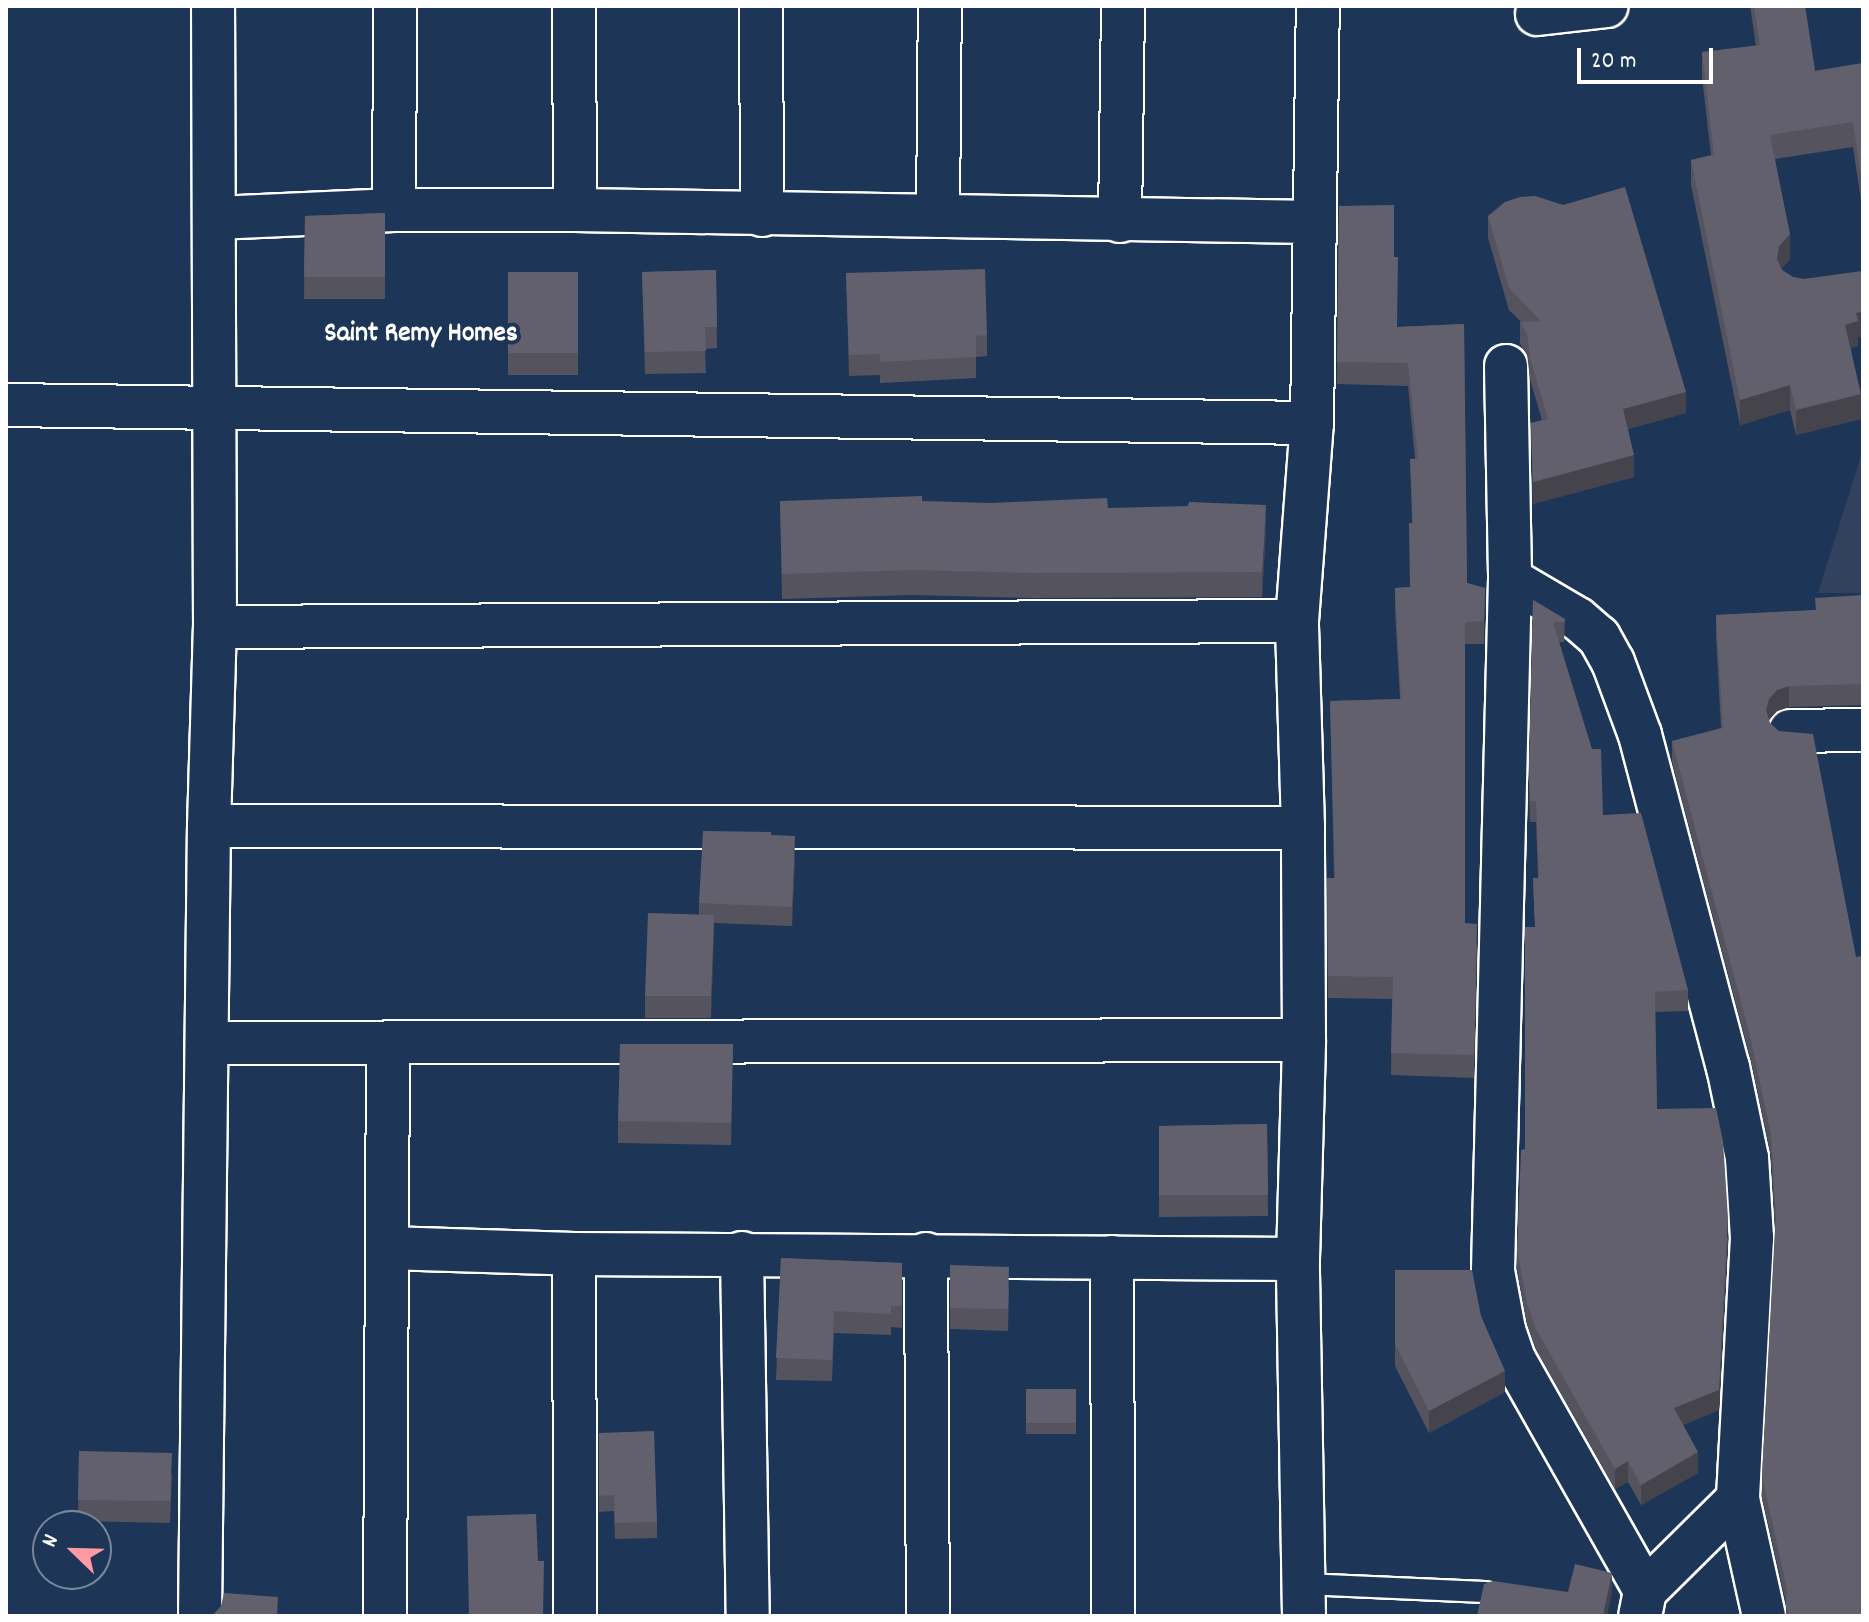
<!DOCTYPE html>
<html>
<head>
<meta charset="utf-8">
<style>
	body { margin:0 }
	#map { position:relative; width:1869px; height:1622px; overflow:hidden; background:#1d3557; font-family:Dekko,sans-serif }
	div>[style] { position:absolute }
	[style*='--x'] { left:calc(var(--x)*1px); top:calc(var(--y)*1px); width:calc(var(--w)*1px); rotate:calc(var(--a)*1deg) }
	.built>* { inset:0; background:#32425e }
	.roads { filter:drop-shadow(2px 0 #fff) drop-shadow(-2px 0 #fff) drop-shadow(0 2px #fff) drop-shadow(0 -2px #fff) }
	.service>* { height:20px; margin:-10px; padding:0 10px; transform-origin:10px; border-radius:10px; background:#1d3557 }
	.minor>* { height:42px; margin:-21px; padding:0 21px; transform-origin:21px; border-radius:21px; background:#1d3557 }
	.wall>* { inset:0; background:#55535e }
	.shaded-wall>* { inset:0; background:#45434c }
	.building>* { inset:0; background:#63606d }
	span { translate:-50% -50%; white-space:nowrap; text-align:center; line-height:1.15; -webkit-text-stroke:8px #1d3557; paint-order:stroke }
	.neighbourhood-label { font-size:28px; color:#fff; font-weight:700 }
	.frame { position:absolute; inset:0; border:8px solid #fff; pointer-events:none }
	.north { position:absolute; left:32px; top:1510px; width:80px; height:80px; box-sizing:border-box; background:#1d3557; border:2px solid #77869a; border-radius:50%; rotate:293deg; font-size:22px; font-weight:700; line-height:32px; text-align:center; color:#fff }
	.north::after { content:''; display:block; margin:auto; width:28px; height:36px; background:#ff9aa2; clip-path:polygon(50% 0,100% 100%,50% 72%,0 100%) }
	.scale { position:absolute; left:1577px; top:48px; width:136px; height:36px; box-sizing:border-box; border:4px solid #fff; border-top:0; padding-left:10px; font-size:24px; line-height:28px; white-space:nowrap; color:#fff; -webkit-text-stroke:6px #1d3557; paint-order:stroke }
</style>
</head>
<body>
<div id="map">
	<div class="built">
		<div style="clip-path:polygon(1863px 449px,1863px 593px,1818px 593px)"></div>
	</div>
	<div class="roads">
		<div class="service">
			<div style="--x:1303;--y:1584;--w:183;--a:2.5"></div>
		</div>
		<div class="minor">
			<div style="--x:574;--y:6;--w:204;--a:89.7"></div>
			<div style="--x:761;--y:6;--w:209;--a:89.7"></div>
			<div style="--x:1537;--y:14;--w:70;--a:-6.5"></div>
			<div style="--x:394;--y:210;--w:204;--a:-89.7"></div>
			<div style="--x:938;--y:216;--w:210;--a:-89.5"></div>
			<div style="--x:216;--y:218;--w:178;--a:-2.6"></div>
			<div style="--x:394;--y:210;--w:181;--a:0"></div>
			<div style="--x:575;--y:210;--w:740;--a:0.93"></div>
			<div style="--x:1120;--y:221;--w:215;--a:-89.2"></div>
			<div style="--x:1506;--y:366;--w:213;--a:88.9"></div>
			<div style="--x:1510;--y:579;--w:692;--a:91.41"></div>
			<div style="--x:1493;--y:1271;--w:60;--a:79.4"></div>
			<div style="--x:1504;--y:1330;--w:31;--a:71"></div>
			<div style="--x:1514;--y:1359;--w:266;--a:60.5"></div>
			<div style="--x:1645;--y:1591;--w:25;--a:101"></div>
			<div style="--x:6;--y:405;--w:1306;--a:0.79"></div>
			<div style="--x:1510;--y:579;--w:79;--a:30.5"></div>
			<div style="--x:1578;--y:619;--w:28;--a:41"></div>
			<div style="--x:1599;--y:637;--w:29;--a:61"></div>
			<div style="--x:1613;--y:662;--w:78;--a:69.7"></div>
			<div style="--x:1640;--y:735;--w:343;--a:75.2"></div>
			<div style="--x:1728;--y:1067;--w:93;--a:78.2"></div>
			<div style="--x:1747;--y:1158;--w:80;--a:86.4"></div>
			<div style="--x:1752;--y:1238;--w:261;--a:93.1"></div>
			<div style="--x:1738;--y:1499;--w:120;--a:77.5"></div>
			<div style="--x:215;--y:627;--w:1082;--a:-0.32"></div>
			<div style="--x:1790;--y:731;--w:73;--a:-0.8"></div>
			<div style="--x:209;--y:826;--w:1094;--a:0.1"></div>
			<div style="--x:209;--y:1043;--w:1095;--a:-0.16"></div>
			<div style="--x:387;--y:1248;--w:187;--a:1.8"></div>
			<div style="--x:574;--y:1254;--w:724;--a:0.4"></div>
			<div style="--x:742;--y:1253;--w:363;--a:89.1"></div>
			<div style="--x:574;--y:1254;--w:362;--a:89.8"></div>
			<div style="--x:926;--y:1254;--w:362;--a:89.7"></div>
			<div style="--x:1112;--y:1257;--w:359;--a:89.8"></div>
			<div style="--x:1645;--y:1591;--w:131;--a:-44.7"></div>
			<div style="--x:200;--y:1616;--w:790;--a:-89.35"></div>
			<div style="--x:209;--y:826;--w:199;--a:-88.3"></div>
			<div style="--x:215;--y:627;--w:621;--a:-90.18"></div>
			<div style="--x:385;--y:1616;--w:573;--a:-89.7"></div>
			<div style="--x:1304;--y:1616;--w:357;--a:-91"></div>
			<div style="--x:1298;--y:1259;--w:219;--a:-88.4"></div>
			<div style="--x:1304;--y:1040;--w:212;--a:-90.3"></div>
			<div style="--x:1303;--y:828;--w:207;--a:-91.7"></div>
			<div style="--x:1297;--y:621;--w:199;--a:-85.7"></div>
			<div style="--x:1312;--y:423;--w:417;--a:-89.2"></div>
		</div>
	</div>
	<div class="wall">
		<div style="clip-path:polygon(1750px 6px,1805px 6px,1815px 71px,1863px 63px,1863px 214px,1853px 147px,1775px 159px,1790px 259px,1782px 268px,1782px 270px,1793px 277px,1804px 279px,1863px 271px,1863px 336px,1858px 337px,1858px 346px,1851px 348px,1861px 419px,1796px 435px,1790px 410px,1740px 425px,1691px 185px,1691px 160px,1711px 155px,1702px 77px,1702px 52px,1756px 46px)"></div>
		<div style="clip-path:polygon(1339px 206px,1394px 257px,1397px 327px,1464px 324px,1467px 583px,1485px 588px,1484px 644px,1465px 644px,1465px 923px,1477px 946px,1474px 1078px,1391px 1075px,1392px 999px,1328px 998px,1327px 878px,1334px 878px,1330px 701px,1400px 699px,1395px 611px,1395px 588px,1410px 587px,1412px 523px,1410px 459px,1415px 459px,1408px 386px,1337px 384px)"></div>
		<div style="clip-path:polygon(385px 213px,385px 299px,304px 299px,305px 216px)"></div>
		<div style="clip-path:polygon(1488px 216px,1686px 413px,1628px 429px,1634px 477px,1533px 504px,1531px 423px,1542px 420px,1530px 379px,1527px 354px,1520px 344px,1520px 322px,1521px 322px,1509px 310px,1488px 238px)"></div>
		<div style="clip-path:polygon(716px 270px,717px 348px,705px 349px,706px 373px,645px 374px,642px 272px)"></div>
		<div style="clip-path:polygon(508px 272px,578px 272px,578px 375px,508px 375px)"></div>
		<div style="clip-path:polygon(846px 273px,987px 335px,987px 356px,976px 357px,976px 378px,880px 383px,880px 375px,849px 376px)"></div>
		<div style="clip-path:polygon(780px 501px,1108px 508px,1266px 530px,1262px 597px,1034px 598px,912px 595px,782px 599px)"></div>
		<div style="clip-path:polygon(1863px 595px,1863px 705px,1789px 707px,1777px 711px,1769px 720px,1863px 1616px,1786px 1616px,1786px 1603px,1762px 1497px,1762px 1476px,1775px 1229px,1771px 1156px,1751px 1061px,1672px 762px,1672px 741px,1721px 728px,1716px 636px,1716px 615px,1815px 610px)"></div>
		<div style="clip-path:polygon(1533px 600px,1565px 619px,1564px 642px,1559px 642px,1603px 815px,1688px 990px,1688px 1011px,1655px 1012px,1657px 1109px,1728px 1238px,1719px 1410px,1683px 1425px,1698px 1473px,1641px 1505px,1628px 1482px,1615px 1489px,1536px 1349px,1527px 1324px,1517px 1269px,1517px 1249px,1525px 1149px,1535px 927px,1533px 878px,1538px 878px,1536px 822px,1530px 822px,1529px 785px)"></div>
		<div style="clip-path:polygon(771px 835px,795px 856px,792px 926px,714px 923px,711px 1018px,645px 1018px,645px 996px,699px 914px,699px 903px)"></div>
		<div style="clip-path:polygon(733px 1044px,731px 1145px,618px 1143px,618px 1121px)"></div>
		<div style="clip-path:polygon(1267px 1124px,1268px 1216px,1159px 1217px,1159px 1126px)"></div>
		<div style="clip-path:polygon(781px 1258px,902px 1263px,902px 1328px,891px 1327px,891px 1335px,834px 1333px,832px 1381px,776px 1380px)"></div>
		<div style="clip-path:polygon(950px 1265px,1009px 1288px,1008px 1331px,950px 1329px)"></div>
		<div style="clip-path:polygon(1395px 1270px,1481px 1316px,1505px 1392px,1429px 1433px,1395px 1366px)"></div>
		<div style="clip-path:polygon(1026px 1389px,1076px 1389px,1076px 1434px,1026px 1434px)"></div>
		<div style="clip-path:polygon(599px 1433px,657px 1522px,657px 1538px,615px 1539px,614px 1511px,599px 1512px)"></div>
		<div style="clip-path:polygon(79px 1451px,172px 1475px,170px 1523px,78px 1521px)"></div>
	</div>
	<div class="shaded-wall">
		<div style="clip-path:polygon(1790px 234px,1790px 259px,1779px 272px,1777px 259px,1779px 246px)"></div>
		<div style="clip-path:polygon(1863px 311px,1863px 336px,1858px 337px,1858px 346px,1845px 350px,1845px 325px,1856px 313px)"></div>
		<div style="clip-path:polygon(1790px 385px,1790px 410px,1740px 425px,1740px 400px)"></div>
		<div style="clip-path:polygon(1686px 392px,1686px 413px,1623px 430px,1623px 409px)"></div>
		<div style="clip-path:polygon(1861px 394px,1861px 419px,1796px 435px,1796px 410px)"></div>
		<div style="clip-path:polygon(1634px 455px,1634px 477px,1533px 504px,1533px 482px)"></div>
		<div style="clip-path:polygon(1266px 505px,1266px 530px,1262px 597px,1262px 572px)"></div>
		<div style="clip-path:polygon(1789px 686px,1789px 707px,1777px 711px,1769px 720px,1766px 710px,1769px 699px,1777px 690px)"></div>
		<div style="clip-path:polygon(795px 836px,795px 856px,792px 926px,792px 907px)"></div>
		<div style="clip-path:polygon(714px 915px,714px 937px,711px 1018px,711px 996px)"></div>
		<div style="clip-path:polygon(1728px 1218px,1719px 1410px,1674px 1428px,1674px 1408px)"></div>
		<div style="clip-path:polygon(1505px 1371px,1505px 1392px,1429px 1433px,1429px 1411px)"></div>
		<div style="clip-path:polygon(1698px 1452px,1698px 1473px,1641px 1505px,1641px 1485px)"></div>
		<div style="clip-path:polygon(1628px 1461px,1628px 1482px,1615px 1489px,1615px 1469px)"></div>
		<div style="clip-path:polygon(1612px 1573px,1612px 1594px,1607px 1616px,1603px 1616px)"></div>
	</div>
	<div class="building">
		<div style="clip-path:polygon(1754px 6px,1805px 6px,1815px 71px,1863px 63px,1863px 189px,1853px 122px,1770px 135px,1790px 234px,1779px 246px,1777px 259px,1782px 270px,1793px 277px,1804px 279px,1863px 271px,1863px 311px,1856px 313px,1858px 321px,1845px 325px,1861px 394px,1796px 410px,1790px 385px,1740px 400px,1691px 160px,1714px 155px,1702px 52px,1760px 45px)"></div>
		<div style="clip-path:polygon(1625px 187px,1686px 392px,1623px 409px,1634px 455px,1533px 482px,1531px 423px,1548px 419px,1530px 358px,1527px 333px,1520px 322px,1541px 321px,1509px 288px,1488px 216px,1505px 202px,1520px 197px,1535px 196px,1563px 205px)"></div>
		<div style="clip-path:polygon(1394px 205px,1394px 257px,1398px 257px,1397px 327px,1464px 324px,1467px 583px,1485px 588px,1484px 621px,1465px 622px,1465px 923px,1477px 924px,1474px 1055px,1391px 1053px,1393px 977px,1328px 976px,1327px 878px,1335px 878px,1330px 701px,1401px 699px,1395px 588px,1410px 587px,1409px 523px,1413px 523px,1410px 459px,1418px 459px,1408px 363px,1337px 362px,1339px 206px)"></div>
		<div style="clip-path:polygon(385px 213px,385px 277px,304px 277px,305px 216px)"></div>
		<div style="clip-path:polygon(985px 269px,987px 335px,976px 336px,976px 357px,880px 362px,880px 354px,849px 355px,846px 273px)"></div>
		<div style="clip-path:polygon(716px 270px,717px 327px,705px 327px,706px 351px,645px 352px,642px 272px)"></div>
		<div style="clip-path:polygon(508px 272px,578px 272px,578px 353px,508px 353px)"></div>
		<div style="clip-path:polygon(922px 496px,922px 501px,990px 503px,1107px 498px,1108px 508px,1188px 506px,1189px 502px,1266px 505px,1262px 572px,1034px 573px,912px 570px,782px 574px,780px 501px)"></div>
		<div style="clip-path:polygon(1863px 595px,1863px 684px,1789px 686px,1777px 690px,1769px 699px,1766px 710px,1770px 723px,1779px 731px,1813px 734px,1856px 957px,1863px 956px,1863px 1616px,1789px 1616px,1786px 1605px,1787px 1590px,1762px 1476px,1776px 1218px,1771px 1135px,1751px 1040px,1672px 741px,1723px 728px,1716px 615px,1816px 610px,1815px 598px)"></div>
		<div style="clip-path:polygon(1533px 600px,1565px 619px,1564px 622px,1553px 622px,1592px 749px,1601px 749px,1603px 815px,1641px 813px,1688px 990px,1655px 992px,1657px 1109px,1716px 1108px,1723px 1141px,1728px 1218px,1719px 1390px,1674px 1408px,1698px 1452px,1641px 1485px,1628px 1461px,1615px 1469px,1536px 1329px,1527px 1303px,1517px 1249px,1521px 1150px,1525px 1149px,1525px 927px,1535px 927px,1533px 878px,1539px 878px,1536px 801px,1530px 801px,1529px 764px)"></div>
		<div style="clip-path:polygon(703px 831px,771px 832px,771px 835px,795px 836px,792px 907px,699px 903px)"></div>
		<div style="clip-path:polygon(648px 913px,714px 915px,711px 996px,645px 996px)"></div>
		<div style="clip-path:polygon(620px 1044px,733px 1044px,731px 1123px,618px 1121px)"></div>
		<div style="clip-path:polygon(1267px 1124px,1268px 1195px,1159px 1195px,1159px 1126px)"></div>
		<div style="clip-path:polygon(781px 1258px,902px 1263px,902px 1306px,891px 1306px,891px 1314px,834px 1311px,832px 1360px,776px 1358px)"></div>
		<div style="clip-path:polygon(950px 1265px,1009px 1267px,1008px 1309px,950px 1308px)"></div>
		<div style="clip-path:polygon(1395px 1270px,1472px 1270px,1481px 1316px,1505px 1371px,1429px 1411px,1395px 1344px)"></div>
		<div style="clip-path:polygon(1026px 1389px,1076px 1389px,1076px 1423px,1026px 1423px)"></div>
		<div style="clip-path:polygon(654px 1431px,657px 1522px,615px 1523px,614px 1495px,599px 1496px,599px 1433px)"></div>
		<div style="clip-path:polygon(79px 1451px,172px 1453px,170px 1501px,78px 1500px)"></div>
		<div style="clip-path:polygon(536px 1514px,538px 1561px,544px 1561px,543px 1616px,469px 1616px,467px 1516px)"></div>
		<div style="clip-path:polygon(1575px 1564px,1612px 1573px,1603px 1616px,1477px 1616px,1484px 1584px,1493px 1581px,1568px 1592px)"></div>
		<div style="clip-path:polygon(224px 1593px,278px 1597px,277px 1616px,212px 1616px,221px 1606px)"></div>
	</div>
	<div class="neighbourhood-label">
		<span style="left:421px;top:335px">Saint Remy Homes</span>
	</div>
	<div class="frame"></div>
	<div class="north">N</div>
	<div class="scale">20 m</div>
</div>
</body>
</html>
